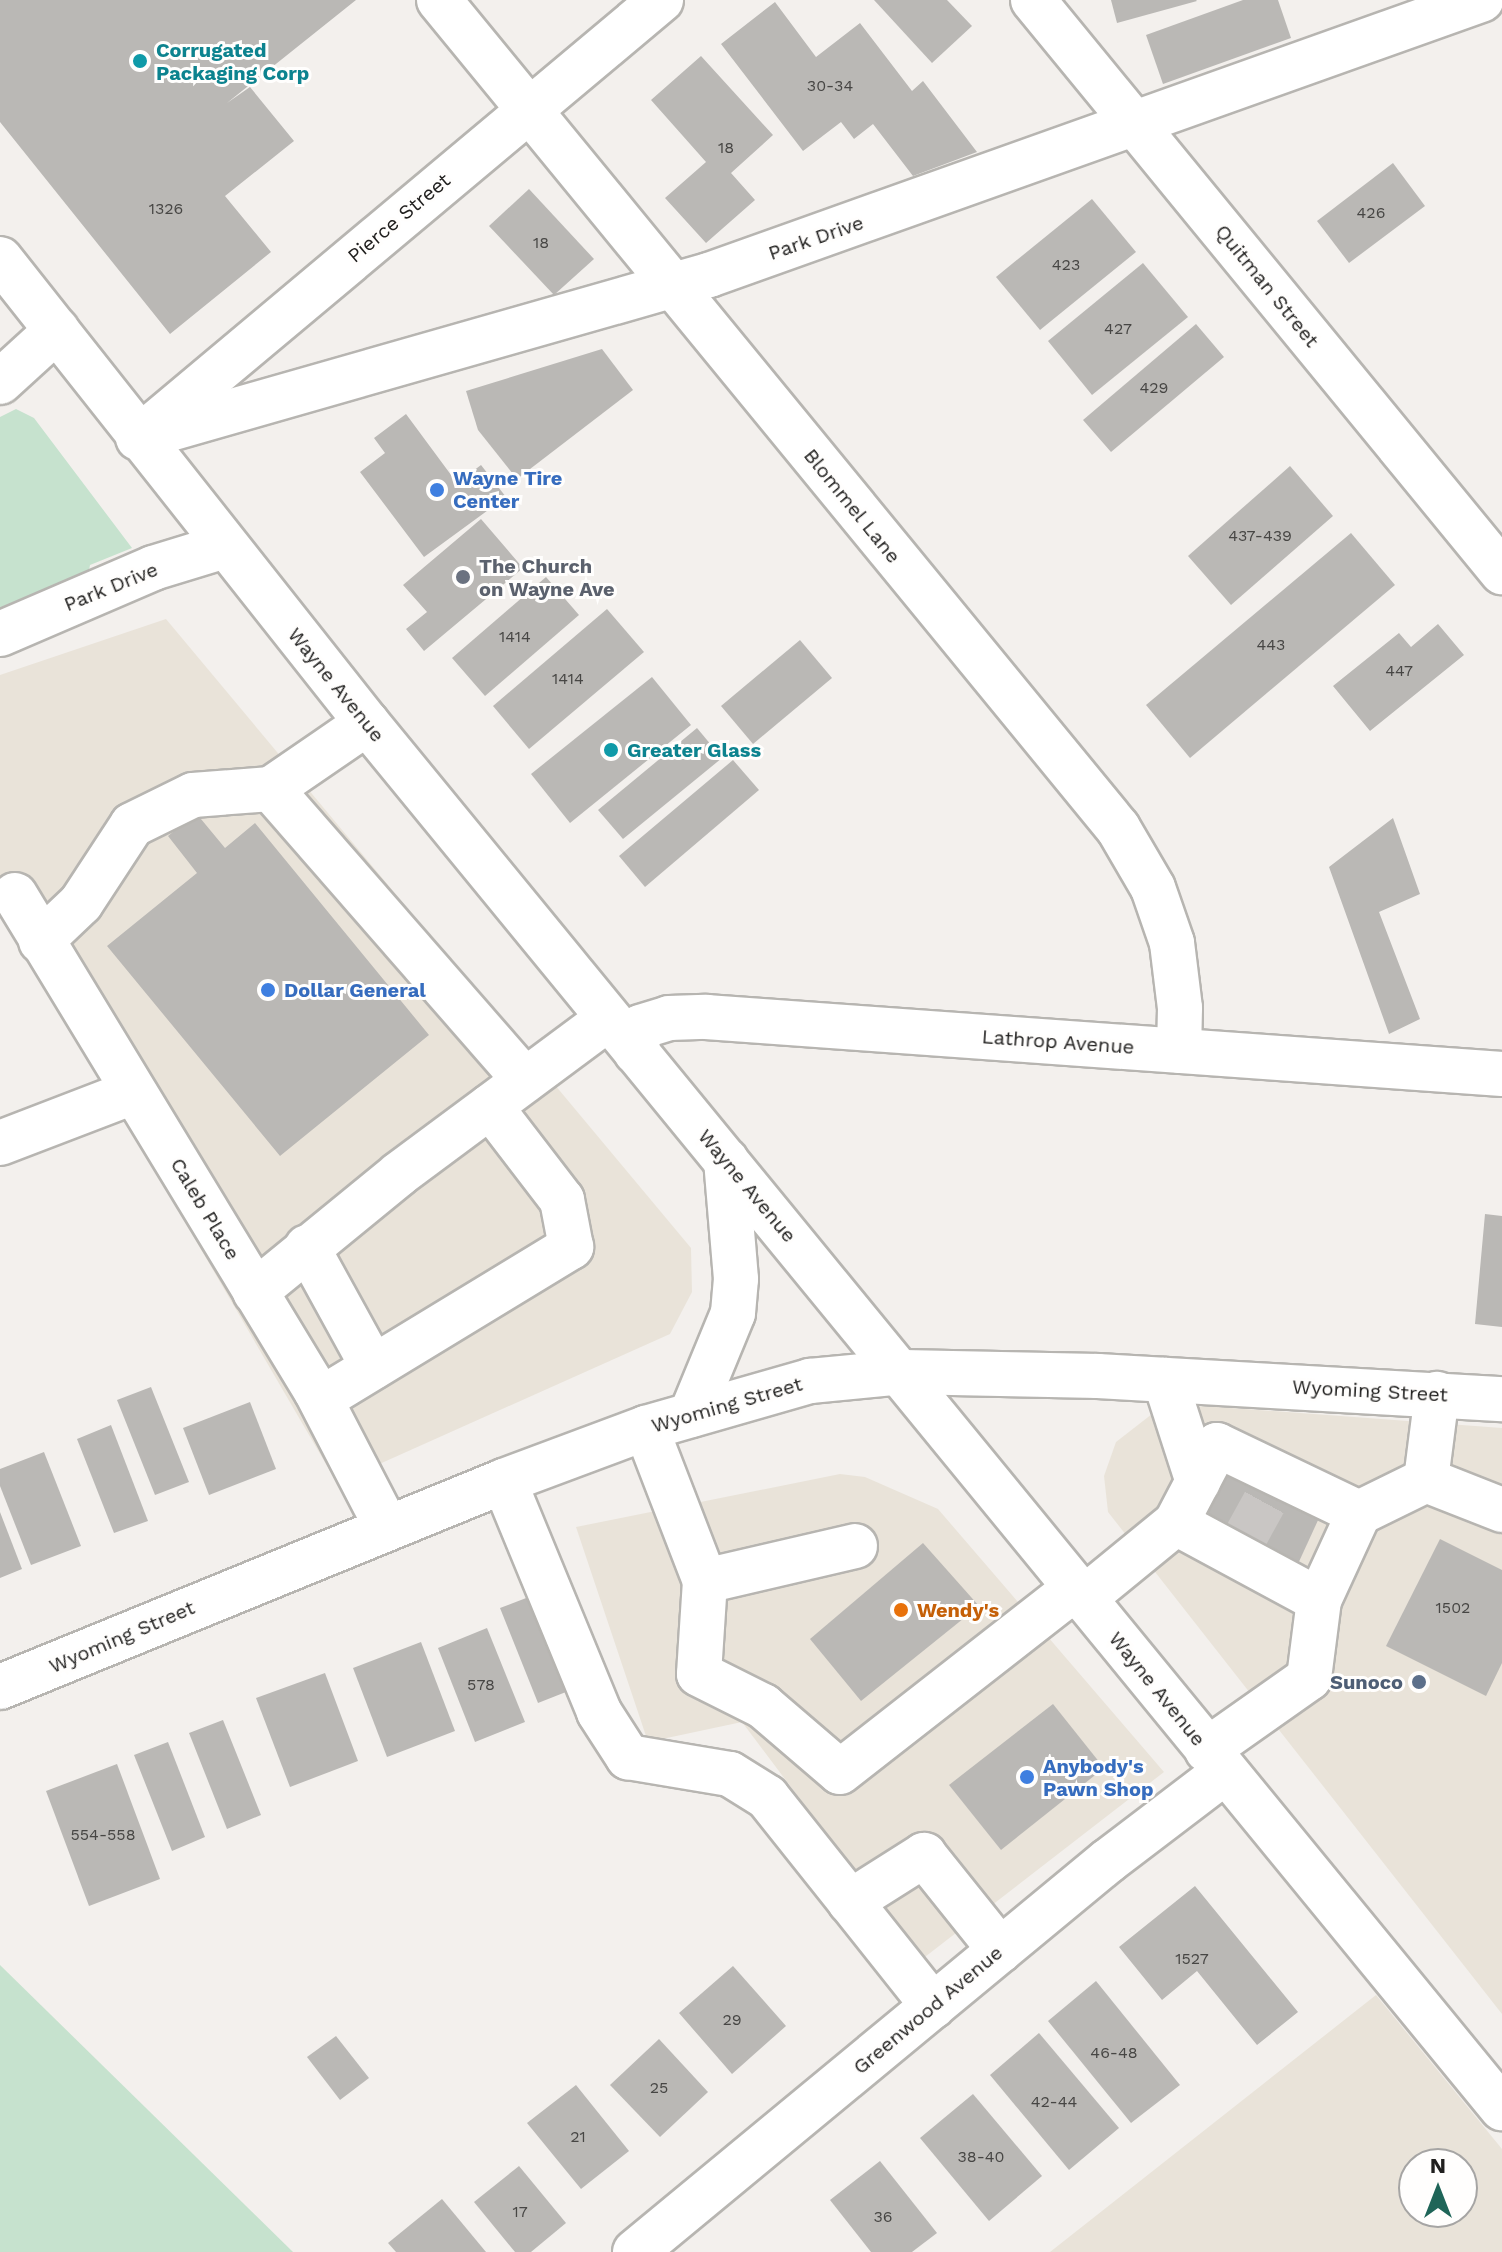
<!DOCTYPE html>
<html>
<head>
<meta charset="utf-8">
<style>
	body { margin:0 }
	#map { position:relative; width:1502px; height:2252px; overflow:hidden; background:#f3f0ed; font-family:"Work Sans",sans-serif }
	div>[style] { position:absolute }
	[style*='--x'] { left:calc(var(--x)*1px); top:calc(var(--y)*1px); width:calc(var(--w)*1px); rotate:calc(var(--a)*1deg) }
	.built>* { inset:0; background:#e9e3d9 }
	.green>* { inset:0; background:#c6e2ce }
	.building>* { inset:0; background:#bab8b5 }
	.minor-tunnel>* { height:44px; margin-top:-22px; transform-origin:0; background:repeating-linear-gradient(90deg,#c9c6c4 0 44px,transparent 0 66px) }
	.roads { filter:drop-shadow(2px 0 #b7b5b1) drop-shadow(-2px 0 #b7b5b1) drop-shadow(0 2px #b7b5b1) drop-shadow(0 -2px #b7b5b1) }
	.minor>* { height:44px; margin:-22px; padding:0 22px; transform-origin:22px; border-radius:22px; background:#fff }
	.major>* { height:44px; margin:-22px; padding:0 22px; transform-origin:22px; border-radius:22px; background:#fff }
	.dots>* { width:22px; height:22px; translate:-50% -50%; box-sizing:border-box; border:4px solid #fffefd; border-radius:50% }
	span { translate:-50% -50%; white-space:nowrap; text-align:center; line-height:1.15; -webkit-text-stroke:6px #fffefd; paint-order:stroke }
	.number-label { font-size:16px; color:#474644 }
	.number-label span { -webkit-text-stroke-width:0 }
	.culture-label { font-size:20px; color:#0d838f; font-weight:700 }
	.left { translate:0 -50%; text-align:left }
	.street-label { font-size:20px; color:#21201f }
	.shop-label { font-size:20px; color:#366cbe; font-weight:700 }
	.worship-label { font-size:20px; color:#5b616d; font-weight:700 }
	.food-label { font-size:20px; color:#c56008; font-weight:700 }
	.service-label { font-size:20px; color:#4e5e75; font-weight:700 }
	.right { translate:-100% -50%; text-align:right }
	.north { position:absolute; left:1398px; top:2148px; width:80px; height:80px; box-sizing:border-box; background:#fffefd; border:2px solid #a6a5a4; border-radius:50%; rotate:0deg; font-size:22px; font-weight:700; line-height:32px; text-align:center; color:#21201f }
	.north::after { content:''; display:block; margin:auto; width:28px; height:36px; background:#1f6558; clip-path:polygon(50% 0,100% 100%,50% 72%,0 100%) }
</style>
</head>
<body>
<div id="map">
	<div class="built">
		<div style="clip-path:polygon(166px 619px,691px 1248px,692px 1292px,670px 1334px,337px 1483px,0 904px,0 675px)"></div>
		<div style="clip-path:polygon(1204px 1406px,1502px 1428px,1502px 2014px,1108px 1512px,1104px 1476px,1116px 1442px,1152px 1414px)"></div>
		<div style="clip-path:polygon(840px 1474px,865px 1477px,938px 1509px,1164px 1772px,921px 1960px,742px 1722px,648px 1742px,576px 1527px)"></div>
		<div style="clip-path:polygon(evenodd,1376px 1995px,1502px 2149px,1502px 2252px,1050px 2252px,1376px 1995px,1414px 2164px,1462px 2164px,1462px 2212px,1414px 2212px,1414px 2164px)"></div>
	</div>
	<div class="green">
		<div style="clip-path:polygon(16px 409px,34px 418px,132px 548px,90px 565px,84px 597px,0 634px,0 417px)"></div>
		<div style="clip-path:polygon(0 1965px,293px 2252px,0 2252px)"></div>
	</div>
	<div class="building">
		<div style="clip-path:polygon(0 0,356px 0,227px 103px,250px 87px,294px 141px,225px 196px,271px 252px,170px 334px,0 122px)"></div>
		<div style="clip-path:polygon(874px 0,947px 0,972px 26px,932px 63px)"></div>
		<div style="clip-path:polygon(1111px 0,1196px 0,1197px 1px,1117px 23px)"></div>
		<div style="clip-path:polygon(1243px 0,1278px 0,1291px 38px,1163px 84px,1146px 35px)"></div>
		<div style="clip-path:polygon(775px 2px,816px 57px,860px 23px,912px 91px,923px 81px,977px 152px,913px 176px,873px 124px,854px 139px,841px 122px,803px 151px,721px 44px)"></div>
		<div style="clip-path:polygon(701px 56px,773px 135px,731px 173px,755px 200px,706px 243px,665px 198px,706px 162px,651px 100px)"></div>
		<div style="clip-path:polygon(1393px 163px,1425px 206px,1349px 263px,1317px 221px)"></div>
		<div style="clip-path:polygon(529px 189px,594px 259px,554px 295px,489px 226px)"></div>
		<div style="clip-path:polygon(1092px 199px,1136px 252px,1040px 330px,996px 277px)"></div>
		<div style="clip-path:polygon(1143px 263px,1188px 317px,1092px 395px,1048px 341px)"></div>
		<div style="clip-path:polygon(1196px 324px,1224px 357px,1111px 452px,1083px 420px)"></div>
		<div style="clip-path:polygon(602px 349px,633px 390px,517px 479px,478px 430px,466px 391px)"></div>
		<div style="clip-path:polygon(406px 414px,457px 483px,481px 465px,506px 497px,424px 557px,360px 472px,385px 453px,374px 438px)"></div>
		<div style="clip-path:polygon(1290px 466px,1333px 516px,1231px 605px,1188px 556px)"></div>
		<div style="clip-path:polygon(481px 519px,523px 568px,424px 651px,406px 629px,427px 612px,403px 585px)"></div>
		<div style="clip-path:polygon(1351px 533px,1395px 585px,1190px 758px,1146px 705px)"></div>
		<div style="clip-path:polygon(546px 577px,579px 615px,485px 696px,452px 658px)"></div>
		<div style="clip-path:polygon(607px 609px,644px 652px,529px 749px,493px 706px)"></div>
		<div style="clip-path:polygon(1438px 624px,1464px 655px,1370px 731px,1333px 686px,1399px 633px,1411px 647px)"></div>
		<div style="clip-path:polygon(800px 640px,832px 678px,753px 744px,721px 706px)"></div>
		<div style="clip-path:polygon(652px 677px,691px 725px,570px 823px,531px 774px)"></div>
		<div style="clip-path:polygon(697px 728px,722px 758px,623px 839px,598px 810px)"></div>
		<div style="clip-path:polygon(733px 760px,759px 790px,645px 887px,619px 856px)"></div>
		<div style="clip-path:polygon(196px 813px,225px 848px,255px 823px,429px 1035px,280px 1156px,107px 946px,197px 873px,168px 836px)"></div>
		<div style="clip-path:polygon(1393px 818px,1420px 894px,1379px 912px,1420px 1019px,1389px 1034px,1329px 867px)"></div>
		<div style="clip-path:polygon(1485px 1214px,1502px 1216px,1502px 1327px,1475px 1324px)"></div>
		<div style="clip-path:polygon(151px 1387px,189px 1482px,155px 1495px,117px 1400px)"></div>
		<div style="clip-path:polygon(250px 1402px,276px 1469px,209px 1495px,183px 1428px)"></div>
		<div style="clip-path:polygon(111px 1425px,148px 1521px,114px 1533px,77px 1439px)"></div>
		<div style="clip-path:polygon(44px 1452px,81px 1546px,31px 1565px,0 1486px,0 1469px)"></div>
		<div style="clip-path:polygon(1228px 1461px,1325px 1505px,1297px 1566px,1200px 1522px)"></div>
		<div style="clip-path:polygon(0 1512px,22px 1569px,0 1578px)"></div>
		<div style="clip-path:polygon(1440px 1539px,1502px 1570px,1502px 1663px,1486px 1696px,1386px 1646px)"></div>
		<div style="clip-path:polygon(923px 1543px,979px 1606px,861px 1701px,810px 1639px)"></div>
		<div style="clip-path:polygon(534px 1595px,571px 1690px,538px 1703px,500px 1608px)"></div>
		<div style="clip-path:polygon(487px 1628px,525px 1722px,475px 1742px,438px 1648px)"></div>
		<div style="clip-path:polygon(421px 1642px,455px 1731px,387px 1757px,353px 1668px)"></div>
		<div style="clip-path:polygon(325px 1673px,358px 1761px,290px 1787px,256px 1698px)"></div>
		<div style="clip-path:polygon(1053px 1704px,1104px 1768px,1001px 1850px,949px 1785px)"></div>
		<div style="clip-path:polygon(223px 1720px,261px 1815px,227px 1829px,189px 1733px)"></div>
		<div style="clip-path:polygon(168px 1742px,205px 1837px,172px 1851px,134px 1755px)"></div>
		<div style="clip-path:polygon(117px 1764px,160px 1879px,89px 1906px,46px 1791px)"></div>
		<div style="clip-path:polygon(1195px 1886px,1298px 2012px,1257px 2045px,1197px 1971px,1162px 2000px,1119px 1947px)"></div>
		<div style="clip-path:polygon(733px 1966px,786px 2026px,732px 2074px,679px 2013px)"></div>
		<div style="clip-path:polygon(1096px 1981px,1180px 2085px,1131px 2123px,1048px 2021px)"></div>
		<div style="clip-path:polygon(1039px 2033px,1119px 2128px,1069px 2170px,990px 2075px)"></div>
		<div style="clip-path:polygon(336px 2036px,369px 2078px,340px 2100px,307px 2057px)"></div>
		<div style="clip-path:polygon(659px 2039px,708px 2092px,660px 2137px,610px 2085px)"></div>
		<div style="clip-path:polygon(576px 2085px,629px 2151px,581px 2189px,527px 2123px)"></div>
		<div style="clip-path:polygon(973px 2094px,1042px 2176px,989px 2221px,920px 2138px)"></div>
		<div style="clip-path:polygon(880px 2161px,937px 2233px,912px 2252px,871px 2252px,830px 2200px)"></div>
		<div style="clip-path:polygon(519px 2166px,566px 2223px,531px 2252px,515px 2252px,474px 2202px)"></div>
		<div style="clip-path:polygon(442px 2199px,486px 2252px,396px 2252px,388px 2243px)"></div>
	</div>
	<div class="minor-tunnel">
		<div style="--x:1243;--y:1541;--w:66;--a:-61.1"></div>
	</div>
	<div class="roads">
		<div class="minor">
			<div style="--x:439;--y:0;--w:1071;--a:50.65"></div>
			<div style="--x:1118;--y:828;--w:69;--a:59.7"></div>
			<div style="--x:1153;--y:888;--w:58;--a:70.9"></div>
			<div style="--x:1172;--y:943;--w:65;--a:83"></div>
			<div style="--x:1180;--y:1008;--w:43;--a:91.3"></div>
			<div style="--x:1033;--y:0;--w:740;--a:50.65"></div>
			<div style="--x:0;--y:382;--w:77;--a:-42.4"></div>
			<div style="--x:149;--y:429;--w:668;--a:-39.96"></div>
			<div style="--x:138;--y:438;--w:594;--a:-15.93"></div>
			<div style="--x:709;--y:275;--w:820;--a:-19.61"></div>
			<div style="--x:0;--y:634;--w:167;--a:-23.3"></div>
			<div style="--x:153;--y:568;--w:75;--a:-17"></div>
			<div style="--x:367;--y:723;--w:116;--a:145.5"></div>
			<div style="--x:271;--y:789;--w:386;--a:48.9"></div>
			<div style="--x:15;--y:895;--w:580;--a:58.75"></div>
			<div style="--x:316;--y:1391;--w:154;--a:62.6"></div>
			<div style="--x:41;--y:941;--w:55;--a:-43.5"></div>
			<div style="--x:81;--y:903;--w:93;--a:-56.8"></div>
			<div style="--x:132;--y:825;--w:68;--a:-26.2"></div>
			<div style="--x:193;--y:795;--w:78;--a:-4.4"></div>
			<div style="--x:636;--y:1052;--w:25;--a:-81"></div>
			<div style="--x:640;--y:1027;--w:30;--a:-17"></div>
			<div style="--x:669;--y:1018;--w:37;--a:-2"></div>
			<div style="--x:706;--y:1017;--w:798;--a:4.1"></div>
			<div style="--x:0;--y:1143;--w:142;--a:-21"></div>
			<div style="--x:307;--y:1247;--w:137;--a:61.2"></div>
			<div style="--x:255;--y:1292;--w:186;--a:-39.3"></div>
			<div style="--x:399;--y:1174;--w:260;--a:-36.6"></div>
			<div style="--x:1165;--y:1380;--w:107;--a:72.1"></div>
			<div style="--x:321;--y:1399;--w:293;--a:-31.3"></div>
			<div style="--x:571;--y:1247;--w:48;--a:-100.8"></div>
			<div style="--x:562;--y:1200;--w:118;--a:-127.5"></div>
			<div style="--x:646;--y:1428;--w:164;--a:68.9"></div>
			<div style="--x:705;--y:1581;--w:93;--a:93.7"></div>
			<div style="--x:699;--y:1674;--w:72;--a:26.6"></div>
			<div style="--x:763;--y:1706;--w:101;--a:40.6"></div>
			<div style="--x:840;--y:1772;--w:297;--a:-38"></div>
			<div style="--x:1426;--y:1480;--w:82;--a:21.5"></div>
			<div style="--x:504;--y:1481;--w:250;--a:67.6"></div>
			<div style="--x:599;--y:1712;--w:54;--a:57.2"></div>
			<div style="--x:628;--y:1757;--w:103;--a:9.5"></div>
			<div style="--x:730;--y:1774;--w:44;--a:31.9"></div>
			<div style="--x:767;--y:1797;--w:267;--a:51.5"></div>
			<div style="--x:1176;--y:1523;--w:162;--a:28.3"></div>
			<div style="--x:705;--y:1581;--w:154;--a:-13.1"></div>
			<div style="--x:1083;--y:1599;--w:120;--a:-39.3"></div>
			<div style="--x:1176;--y:1523;--w:88;--a:-62.3"></div>
			<div style="--x:1217;--y:1445;--w:157;--a:25.6"></div>
			<div style="--x:0;--y:1687;--w:544;--a:-22.23"></div>
			<div style="--x:504;--y:1481;--w:152;--a:-20.5"></div>
			<div style="--x:646;--y:1428;--w:171;--a:-16"></div>
			<div style="--x:810;--y:1381;--w:93;--a:-5.5"></div>
			<div style="--x:903;--y:1372;--w:195;--a:1.2"></div>
			<div style="--x:1098;--y:1376;--w:405;--a:3.3"></div>
			<div style="--x:1207;--y:1750;--w:125;--a:-35.2"></div>
			<div style="--x:1309;--y:1678;--w:79;--a:-82.7"></div>
			<div style="--x:1319;--y:1600;--w:96;--a:-65.3"></div>
			<div style="--x:1359;--y:1513;--w:75;--a:-26.2"></div>
			<div style="--x:1426;--y:1480;--w:87;--a:-82.7"></div>
			<div style="--x:850;--y:1902;--w:88;--a:-32.4"></div>
			<div style="--x:924;--y:1855;--w:122;--a:51.3"></div>
			<div style="--x:635;--y:2252;--w:614;--a:-39.58"></div>
			<div style="--x:1108;--y:1861;--w:147;--a:-37.3"></div>
		</div>
		<div class="major">
			<div style="--x:0;--y:259;--w:592;--a:51.66"></div>
			<div style="--x:367;--y:723;--w:1791;--a:50.67"></div>
			<div style="--x:691;--y:1415;--w:110;--a:-67.6"></div>
			<div style="--x:733;--y:1313;--w:34;--a:-85"></div>
			<div style="--x:736;--y:1279;--w:119;--a:-94.8"></div>
		</div>
	</div>
	<div class="dots">
		<div style="left:140px;top:61px;background:#0f9aa8"></div>
		<div style="left:437px;top:490px;background:#3f7fe0"></div>
		<div style="left:463px;top:577px;background:#6b7280"></div>
		<div style="left:611px;top:750px;background:#0f9aa8"></div>
		<div style="left:268px;top:990px;background:#3f7fe0"></div>
		<div style="left:901px;top:1610px;background:#e8710a"></div>
		<div style="left:1419px;top:1682px;background:#5c6f8a"></div>
		<div style="left:1027px;top:1777px;background:#3f7fe0"></div>
	</div>
	<div class="number-label">
		<span style="left:830px;top:86px">30-34</span>
		<span style="left:726px;top:148px">18</span>
		<span style="left:166px;top:209px">1326</span>
		<span style="left:1371px;top:213px">426</span>
		<span style="left:541px;top:243px">18</span>
		<span style="left:1066px;top:265px">423</span>
		<span style="left:1118px;top:329px">427</span>
		<span style="left:1154px;top:388px">429</span>
		<span style="left:1260px;top:536px">437-439</span>
		<span style="left:515px;top:637px">1414</span>
		<span style="left:1271px;top:645px">443</span>
		<span style="left:1399px;top:671px">447</span>
		<span style="left:568px;top:679px">1414</span>
		<span style="left:1453px;top:1608px">1502</span>
		<span style="left:481px;top:1685px">578</span>
		<span style="left:103px;top:1835px">554-558</span>
		<span style="left:1192px;top:1959px">1527</span>
		<span style="left:732px;top:2020px">29</span>
		<span style="left:1114px;top:2053px">46-48</span>
		<span style="left:659px;top:2088px">25</span>
		<span style="left:1054px;top:2102px">42-44</span>
		<span style="left:578px;top:2137px">21</span>
		<span style="left:981px;top:2157px">38-40</span>
		<span style="left:520px;top:2212px">17</span>
		<span style="left:883px;top:2217px">36</span>
	</div>
	<div class="culture-label">
		<span class="left" style="left:156px;top:62px">Corrugated<br>Packaging Corp</span>
		<span class="left" style="left:627px;top:750px">Greater Glass</span>
	</div>
	<div class="street-label">
		<span style="left:399px;top:218px;rotate:-40deg">Pierce Street</span>
		<span style="left:816px;top:238px;rotate:-19deg">Park Drive</span>
		<span style="left:1267px;top:286px;rotate:51deg">Quitman Street</span>
		<span style="left:852px;top:506px;rotate:51deg">Blommel Lane</span>
		<span style="left:111px;top:587px;rotate:-22deg">Park Drive</span>
		<span style="left:336px;top:685px;rotate:51deg">Wayne Avenue</span>
		<span style="left:1058px;top:1042px;rotate:4deg">Lathrop Avenue</span>
		<span style="left:747px;top:1186px;rotate:50deg">Wayne Avenue</span>
		<span style="left:205px;top:1209px;rotate:59deg">Caleb Place</span>
		<span style="left:1370px;top:1391px;rotate:3deg">Wyoming Street</span>
		<span style="left:727px;top:1405px;rotate:-16deg">Wyoming Street</span>
		<span style="left:122px;top:1637px;rotate:-23deg">Wyoming Street</span>
		<span style="left:1157px;top:1689px;rotate:51deg">Wayne Avenue</span>
		<span style="left:928px;top:2010px;rotate:-40deg">Greenwood Avenue</span>
	</div>
	<div class="shop-label">
		<span class="left" style="left:453px;top:490px">Wayne Tire<br>Center</span>
		<span class="left" style="left:284px;top:990px">Dollar General</span>
		<span class="left" style="left:1043px;top:1778px">Anybody's<br>Pawn Shop</span>
	</div>
	<div class="worship-label">
		<span class="left" style="left:479px;top:578px">The Church<br>on Wayne Ave</span>
	</div>
	<div class="food-label">
		<span class="left" style="left:917px;top:1610px">Wendy's</span>
	</div>
	<div class="service-label">
		<span class="right" style="left:1403px;top:1682px">Sunoco</span>
	</div>
	<div class="north">N</div>
</div>
</body>
</html>
